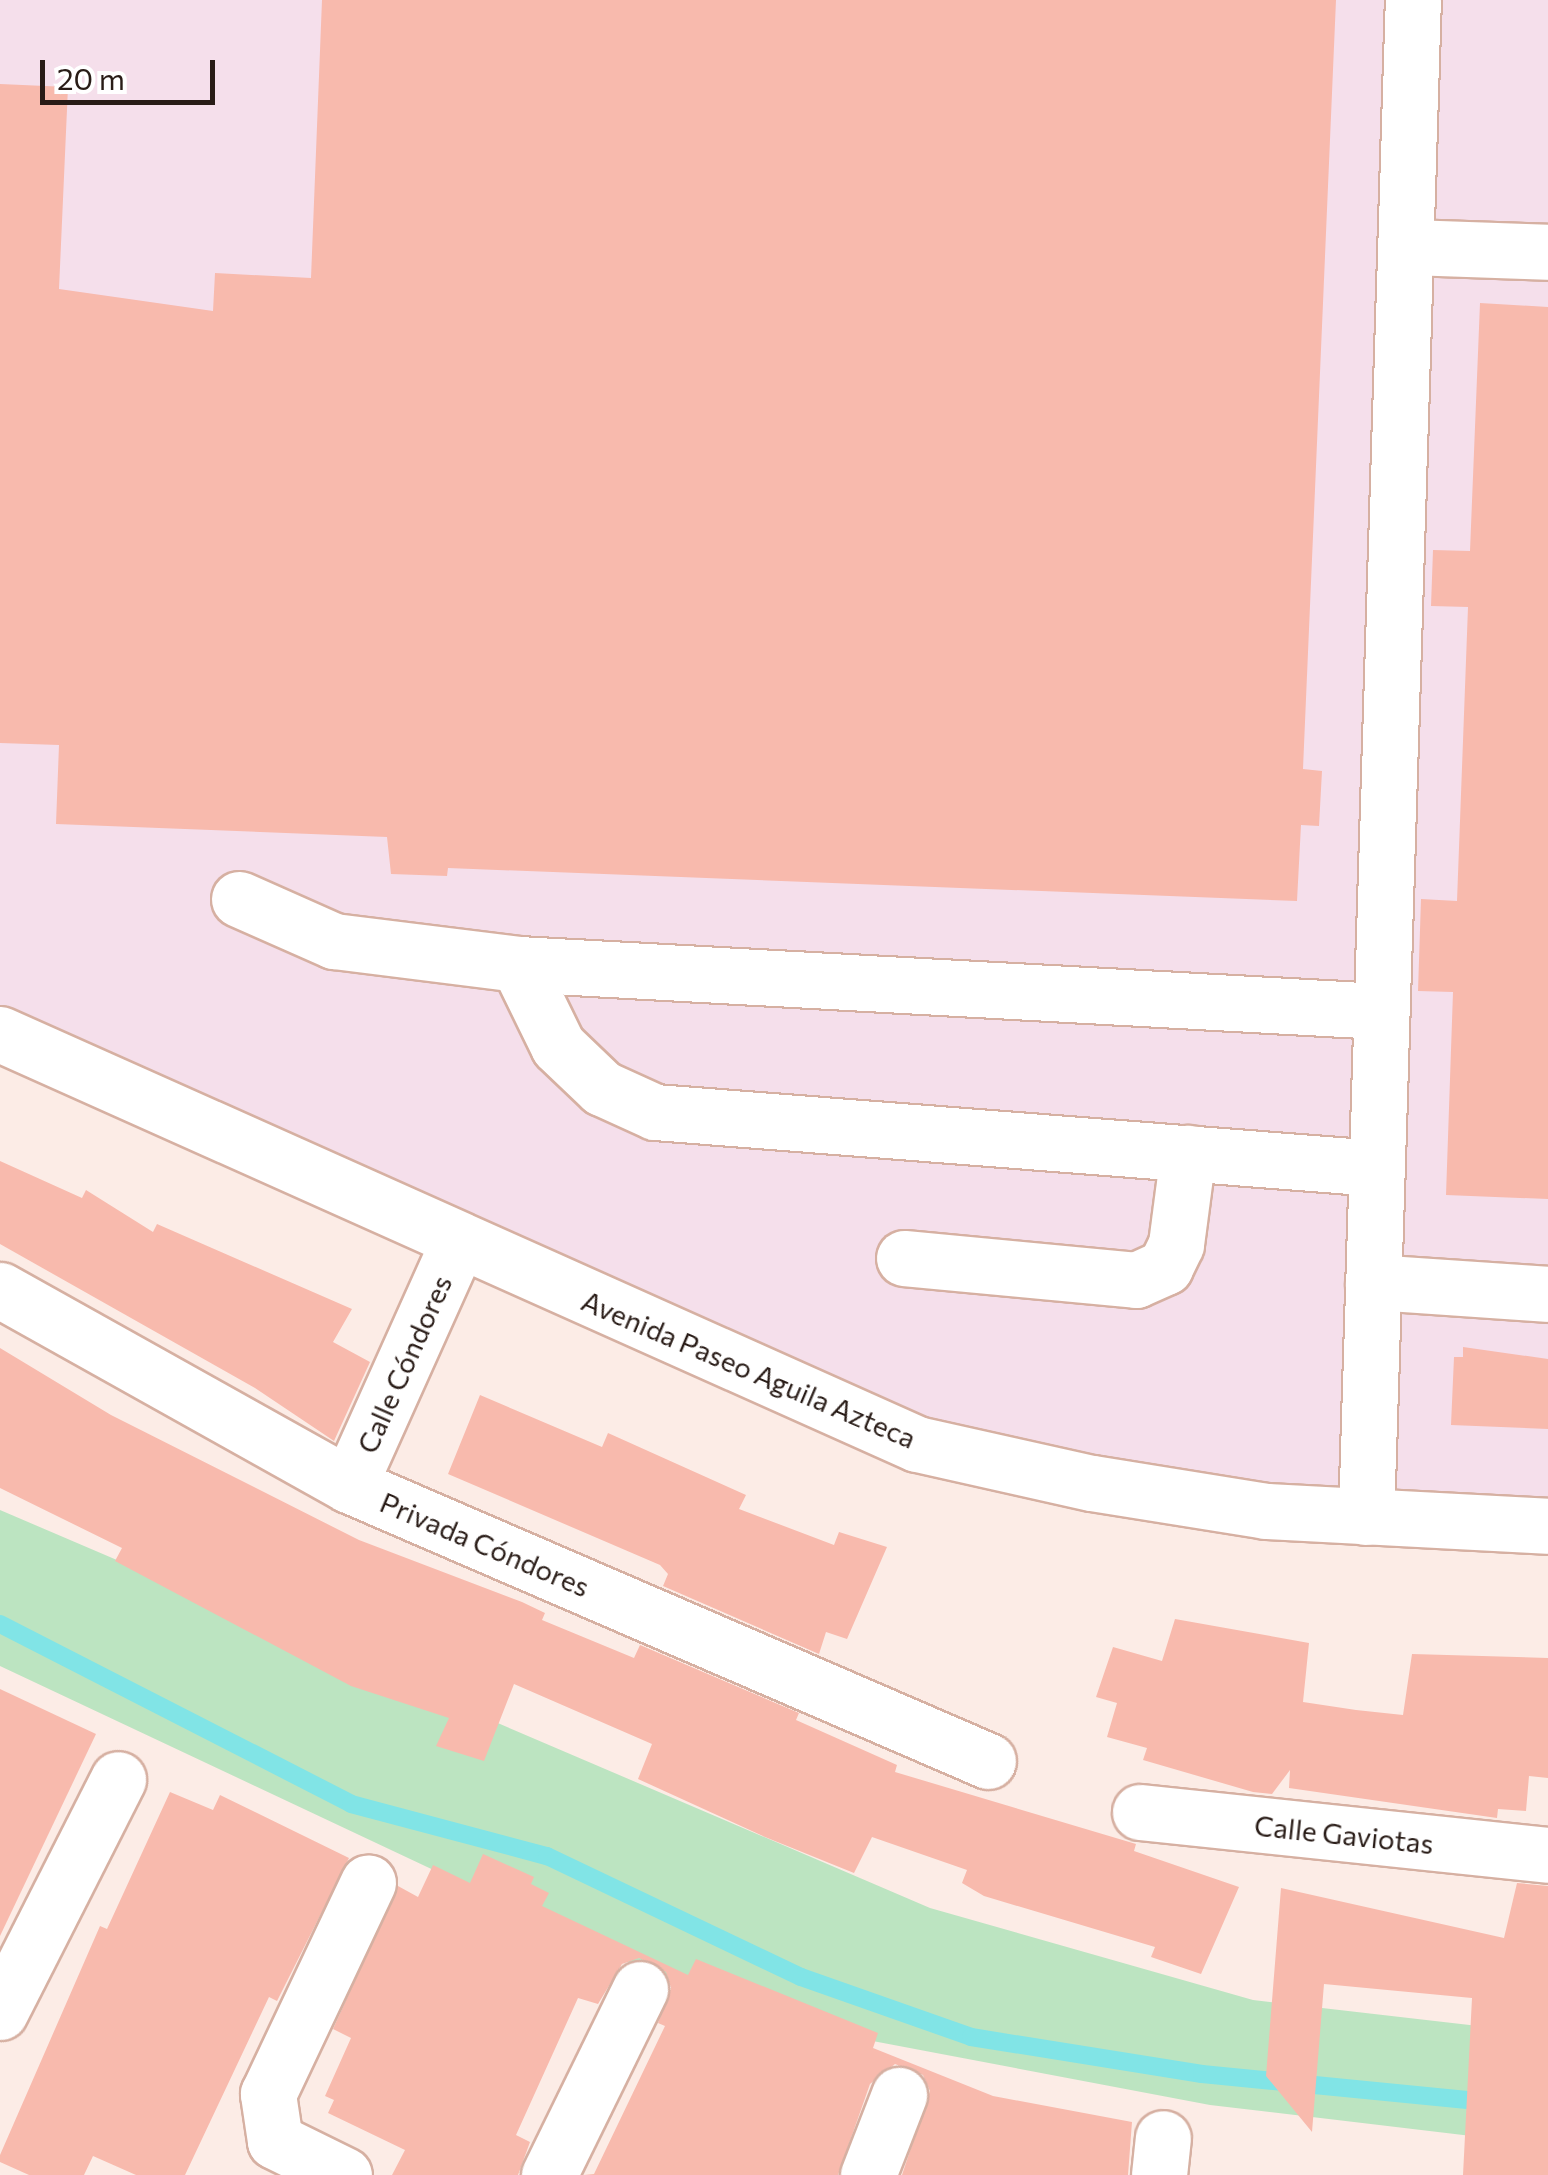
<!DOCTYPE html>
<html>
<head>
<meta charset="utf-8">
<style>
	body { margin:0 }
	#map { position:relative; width:1548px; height:2175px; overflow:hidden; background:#fcece6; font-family:Commissioner,sans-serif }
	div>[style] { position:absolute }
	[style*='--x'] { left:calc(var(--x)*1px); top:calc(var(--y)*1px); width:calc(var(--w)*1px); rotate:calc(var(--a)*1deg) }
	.industrial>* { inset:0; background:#f5dfeb }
	.green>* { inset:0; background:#bce4c1 }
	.stream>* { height:18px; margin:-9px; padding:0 9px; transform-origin:9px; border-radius:9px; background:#81e4e6 }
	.building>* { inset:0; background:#f8baad }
	.roads { filter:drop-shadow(2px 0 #d6b0a2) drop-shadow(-2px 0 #d6b0a2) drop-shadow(0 2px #d6b0a2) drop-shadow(0 -2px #d6b0a2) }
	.minor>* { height:55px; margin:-27.5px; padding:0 27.5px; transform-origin:27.5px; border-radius:27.5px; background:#fff }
	.major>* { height:55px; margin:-27.5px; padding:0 27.5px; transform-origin:27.5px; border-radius:27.5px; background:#fff }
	span { translate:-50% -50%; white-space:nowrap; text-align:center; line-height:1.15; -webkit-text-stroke:8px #fff; paint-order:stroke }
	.street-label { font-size:28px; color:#291c17 }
	.scale { position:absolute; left:40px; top:60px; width:175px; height:45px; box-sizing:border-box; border:5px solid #291c17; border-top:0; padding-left:12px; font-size:30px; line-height:35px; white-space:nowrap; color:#291c17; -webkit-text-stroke:8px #fff; paint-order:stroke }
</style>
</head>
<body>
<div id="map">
	<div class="industrial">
		<div style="clip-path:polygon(0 0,1548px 0,1548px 1524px,934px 1443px,0 1041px)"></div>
	</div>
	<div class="green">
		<div style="clip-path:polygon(0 1510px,930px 1908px,1253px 2000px,1548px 2034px,1548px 2145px,1210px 2105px,746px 2017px,0 1666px)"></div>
	</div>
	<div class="stream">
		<div style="--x:0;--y:1624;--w:394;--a:27.1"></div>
		<div style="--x:351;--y:1804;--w:203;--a:14.9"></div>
		<div style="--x:547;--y:1856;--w:281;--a:25.5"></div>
		<div style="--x:801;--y:1977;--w:180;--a:19.4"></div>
		<div style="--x:971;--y:2037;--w:234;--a:9.1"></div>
		<div style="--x:1202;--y:2074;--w:287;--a:5.6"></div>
	</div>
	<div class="building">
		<div style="clip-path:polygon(322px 0,1336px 0,1303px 769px,1322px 771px,1319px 826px,1301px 825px,1297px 901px,448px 868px,447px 876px,391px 874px,387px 837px,56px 824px,59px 745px,0 743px,0 84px,68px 87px,59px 289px,213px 311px,215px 273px,311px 278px)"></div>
		<div style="clip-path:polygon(1480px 303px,1548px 307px,1548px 1199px,1446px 1195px,1453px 992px,1418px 991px,1421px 899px,1457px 901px,1468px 607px,1431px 606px,1433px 550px,1470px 551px)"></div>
		<div style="clip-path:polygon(0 1161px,82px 1198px,86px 1190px,153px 1232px,157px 1224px,352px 1309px,333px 1342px,370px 1362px,334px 1441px,255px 1388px,0 1244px)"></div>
		<div style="clip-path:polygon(1463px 1347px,1548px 1359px,1548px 1429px,1451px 1425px,1454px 1357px,1463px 1357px)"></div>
		<div style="clip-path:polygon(0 1348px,111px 1415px,359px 1540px,522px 1602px,545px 1613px,542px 1620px,634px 1658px,640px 1645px,799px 1713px,796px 1720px,897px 1765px,895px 1772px,1136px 1844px,1134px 1851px,1239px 1887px,1201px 1974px,1151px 1957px,1155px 1947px,984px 1896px,962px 1883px,967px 1870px,872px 1837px,854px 1873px,765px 1837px,638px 1779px,652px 1744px,514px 1684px,484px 1761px,436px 1746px,449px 1718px,351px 1686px,115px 1561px,122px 1548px,0 1488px)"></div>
		<div style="clip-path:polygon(480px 1395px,602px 1447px,608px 1433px,746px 1495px,739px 1509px,834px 1545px,839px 1532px,887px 1547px,847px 1639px,826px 1632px,819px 1654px,663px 1586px,668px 1574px,660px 1565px,448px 1474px)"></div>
		<div style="clip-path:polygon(1175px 1619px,1309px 1643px,1303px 1702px,1356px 1710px,1403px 1715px,1412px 1654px,1548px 1658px,1548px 1778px,1529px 1776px,1526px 1811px,1498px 1809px,1497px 1818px,1289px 1788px,1290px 1770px,1272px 1794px,1253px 1792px,1143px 1760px,1147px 1748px,1107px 1737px,1117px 1703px,1096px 1697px,1113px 1647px,1162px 1661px)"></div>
		<div style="clip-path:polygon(0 1689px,96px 1734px,0 1936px)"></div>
		<div style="clip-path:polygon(170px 1792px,213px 1810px,220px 1795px,349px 1858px,277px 2001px,269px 1997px,185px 2175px,136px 2175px,93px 2156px,84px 2175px,29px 2175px,0 2162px,0 2155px,100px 1926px,107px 1929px)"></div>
		<div style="clip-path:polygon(483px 1854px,534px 1877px,531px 1884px,549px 1893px,542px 1906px,688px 1975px,696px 1959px,878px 2033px,873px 2048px,993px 2096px,1132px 2122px,1128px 2175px,902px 2175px,930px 2091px,923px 2075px,895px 2064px,870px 2084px,838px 2175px,584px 2175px,594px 2174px,665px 2026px,658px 2023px,671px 1988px,666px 1972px,639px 1958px,622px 1964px,598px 2004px,578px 1998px,516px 2135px,530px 2142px,518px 2175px,392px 2175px,405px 2150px,328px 2113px,334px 2100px,325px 2096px,351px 2038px,333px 2029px,398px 1886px,418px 1897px,433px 1865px,470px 1883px)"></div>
		<div style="clip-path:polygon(1517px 1883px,1548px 1886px,1548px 2175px,1463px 2175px,1472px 1998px,1324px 1984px,1312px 2132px,1266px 2076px,1281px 1888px,1504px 1938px)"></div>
	</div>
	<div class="roads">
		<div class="minor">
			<div style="--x:1408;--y:247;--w:140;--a:2"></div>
			<div style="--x:239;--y:899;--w:104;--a:23.9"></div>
			<div style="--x:334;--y:941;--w:185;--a:7.1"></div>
			<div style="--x:518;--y:964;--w:864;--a:3.12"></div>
			<div style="--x:518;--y:964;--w:91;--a:64"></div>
			<div style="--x:558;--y:1046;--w:61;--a:43.7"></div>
			<div style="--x:602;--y:1088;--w:58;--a:24.4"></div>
			<div style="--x:655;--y:1112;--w:723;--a:4.44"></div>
			<div style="--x:904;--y:1258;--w:233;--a:5.4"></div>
			<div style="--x:1136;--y:1280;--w:32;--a:-24"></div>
			<div style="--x:1165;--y:1267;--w:25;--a:-64"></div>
			<div style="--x:1176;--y:1244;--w:92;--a:-82.5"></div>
			<div style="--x:1373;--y:1282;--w:175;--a:3.9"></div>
			<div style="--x:0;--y:1290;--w:400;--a:29.2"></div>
			<div style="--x:349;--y:1485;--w:696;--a:23.36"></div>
			<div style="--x:349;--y:1485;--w:266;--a:-65.8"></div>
			<div style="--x:1366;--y:1517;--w:1518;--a:-88.23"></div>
			<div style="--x:1140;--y:1812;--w:410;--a:6"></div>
			<div style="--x:0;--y:2012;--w:261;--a:-63.1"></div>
			<div style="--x:344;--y:2175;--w:77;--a:-153.8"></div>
			<div style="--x:275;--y:2141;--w:48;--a:-98.5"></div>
			<div style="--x:268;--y:2094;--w:234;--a:-64.7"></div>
			<div style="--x:549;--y:2175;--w:207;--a:-63.9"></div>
			<div style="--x:868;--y:2175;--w:86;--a:-68.8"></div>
			<div style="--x:1159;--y:2175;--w:37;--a:-84"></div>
		</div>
		<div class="major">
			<div style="--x:0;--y:1034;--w:1004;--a:24.09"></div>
			<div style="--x:917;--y:1444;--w:179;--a:12.6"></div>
			<div style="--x:1092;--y:1483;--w:176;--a:9.1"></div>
			<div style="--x:1266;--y:1511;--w:282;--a:3"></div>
		</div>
	</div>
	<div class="street-label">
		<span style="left:404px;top:1364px;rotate:-66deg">Calle Cóndores</span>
		<span style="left:749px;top:1369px;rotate:23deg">Avenida Paseo Aguila Azteca</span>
		<span style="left:485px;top:1544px;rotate:23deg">Privada Cóndores</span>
		<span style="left:1344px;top:1834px;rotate:6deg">Calle Gaviotas</span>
	</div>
	<div class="scale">20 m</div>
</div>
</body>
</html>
